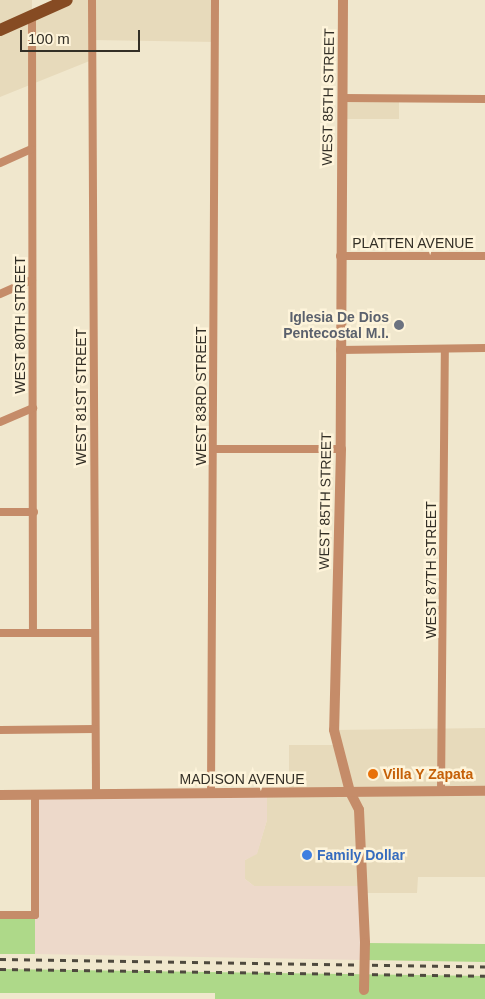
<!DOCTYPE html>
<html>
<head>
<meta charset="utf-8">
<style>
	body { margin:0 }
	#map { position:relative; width:485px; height:999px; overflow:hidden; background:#f0e7cd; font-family:Arial,sans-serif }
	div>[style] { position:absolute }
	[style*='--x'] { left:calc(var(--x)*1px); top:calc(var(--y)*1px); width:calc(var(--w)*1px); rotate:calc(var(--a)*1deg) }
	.built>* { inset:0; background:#e7dabb }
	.industrial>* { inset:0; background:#edd9ca }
	.green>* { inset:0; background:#aed989 }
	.minor>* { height:8px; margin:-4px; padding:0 4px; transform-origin:4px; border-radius:4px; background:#c58c69 }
	.tertiary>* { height:10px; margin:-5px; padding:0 5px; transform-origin:5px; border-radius:5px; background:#c58c69 }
	.primary>* { height:12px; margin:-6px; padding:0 6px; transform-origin:6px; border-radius:6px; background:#864b23 }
	.rail>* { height:2.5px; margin-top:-1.25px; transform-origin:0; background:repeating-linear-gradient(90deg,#4e493e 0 6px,transparent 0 12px) }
	.tertiary-bridge>* { height:10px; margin:-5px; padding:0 5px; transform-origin:5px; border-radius:5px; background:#c58c69 }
	.dots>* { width:14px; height:14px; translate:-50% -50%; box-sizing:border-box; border:2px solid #fef4da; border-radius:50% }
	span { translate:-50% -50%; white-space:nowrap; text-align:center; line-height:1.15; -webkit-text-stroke:5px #fef4da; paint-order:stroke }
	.street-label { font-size:14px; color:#332f26 }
	.worship-label { font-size:14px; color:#5b616d; font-weight:700 }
	.right { translate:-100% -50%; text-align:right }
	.food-label { font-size:14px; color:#c56008; font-weight:700 }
	.left { translate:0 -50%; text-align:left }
	.shop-label { font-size:14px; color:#366cbe; font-weight:700 }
	.scale { position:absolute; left:20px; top:30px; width:120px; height:22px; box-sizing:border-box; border:2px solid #332f26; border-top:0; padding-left:6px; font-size:15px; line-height:18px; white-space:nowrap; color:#332f26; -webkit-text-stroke:4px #fef4da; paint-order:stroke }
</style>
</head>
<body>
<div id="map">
	<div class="built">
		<div style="clip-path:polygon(0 0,32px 0,32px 15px,67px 0,215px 0,216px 42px,93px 40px,92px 60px,0 97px)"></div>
		<div style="clip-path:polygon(342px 98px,399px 98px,399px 119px,342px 119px)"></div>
		<div style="clip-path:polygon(485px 728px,485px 877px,418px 877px,417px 893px,365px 893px,364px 886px,254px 886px,245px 879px,245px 860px,257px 853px,267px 820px,267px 792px,289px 791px,289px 745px,338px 745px,334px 730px)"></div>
	</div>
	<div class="industrial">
		<div style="clip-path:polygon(267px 792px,267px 820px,257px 854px,245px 860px,245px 879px,254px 886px,364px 886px,365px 960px,35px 954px,35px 795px)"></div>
	</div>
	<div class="green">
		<div style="clip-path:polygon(0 915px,35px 915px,35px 954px,0 954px)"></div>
		<div style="clip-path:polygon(365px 943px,485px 944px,485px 962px,365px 960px)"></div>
		<div style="clip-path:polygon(0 969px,485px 976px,485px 999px,215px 999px,215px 993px,0 993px)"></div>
	</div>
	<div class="minor">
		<div style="--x:92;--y:0;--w:794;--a:89.71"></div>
		<div style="--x:32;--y:16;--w:617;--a:89.91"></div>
		<div style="--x:342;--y:98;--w:143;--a:0.4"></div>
		<div style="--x:0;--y:163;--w:34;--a:-24"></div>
		<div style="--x:340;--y:256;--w:145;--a:0"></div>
		<div style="--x:0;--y:294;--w:35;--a:-24"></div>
		<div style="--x:340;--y:350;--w:145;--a:-0.8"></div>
		<div style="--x:0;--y:422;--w:36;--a:-23"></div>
		<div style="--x:213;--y:449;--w:128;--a:0"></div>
		<div style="--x:0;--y:512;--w:34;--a:0"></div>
		<div style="--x:0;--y:633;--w:94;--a:0"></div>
		<div style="--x:0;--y:730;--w:95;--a:-0.6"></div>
		<div style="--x:441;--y:791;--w:442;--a:-89.5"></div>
		<div style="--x:211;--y:792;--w:792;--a:-89.71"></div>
		<div style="--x:0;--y:915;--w:35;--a:0"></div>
		<div style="--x:35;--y:915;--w:120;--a:-90"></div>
	</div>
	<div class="tertiary">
		<div style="--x:343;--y:0;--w:449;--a:90.3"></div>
		<div style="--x:341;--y:449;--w:281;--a:91.4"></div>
		<div style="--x:334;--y:730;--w:64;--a:75.5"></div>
		<div style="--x:350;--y:792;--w:20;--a:63"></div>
		<div style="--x:359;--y:810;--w:133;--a:87.4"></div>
		<div style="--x:0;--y:795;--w:485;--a:-0.5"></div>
	</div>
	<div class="primary">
		<div style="--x:0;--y:30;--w:73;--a:-24.1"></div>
	</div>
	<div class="rail">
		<div style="--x:0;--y:959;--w:485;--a:0.9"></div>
		<div style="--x:0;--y:969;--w:485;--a:0.8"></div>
	</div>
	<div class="tertiary-bridge">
		<div style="--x:364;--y:990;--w:47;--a:-88.8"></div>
	</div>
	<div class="dots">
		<div style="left:399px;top:325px;background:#6b7280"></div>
		<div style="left:373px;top:774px;background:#e8710a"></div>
		<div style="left:307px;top:855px;background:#3f7fe0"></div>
	</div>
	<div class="street-label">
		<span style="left:328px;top:97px;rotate:-89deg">WEST 85TH STREET</span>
		<span style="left:413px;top:243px">PLATTEN AVENUE</span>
		<span style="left:20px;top:325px;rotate:-90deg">WEST 80TH STREET</span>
		<span style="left:201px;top:396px;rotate:-90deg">WEST 83RD STREET</span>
		<span style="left:81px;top:397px;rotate:-90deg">WEST 81ST STREET</span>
		<span style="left:325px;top:501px;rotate:-89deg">WEST 85TH STREET</span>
		<span style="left:431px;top:570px;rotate:-90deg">WEST 87TH STREET</span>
		<span style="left:242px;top:779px">MADISON AVENUE</span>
	</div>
	<div class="worship-label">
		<span class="right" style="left:389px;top:325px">Iglesia De Dios<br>Pentecostal M.I.</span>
	</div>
	<div class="food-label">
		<span class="left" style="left:383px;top:774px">Villa Y Zapata</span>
	</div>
	<div class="shop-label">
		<span class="left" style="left:317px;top:855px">Family Dollar</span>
	</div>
	<div class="scale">100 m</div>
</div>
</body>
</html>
